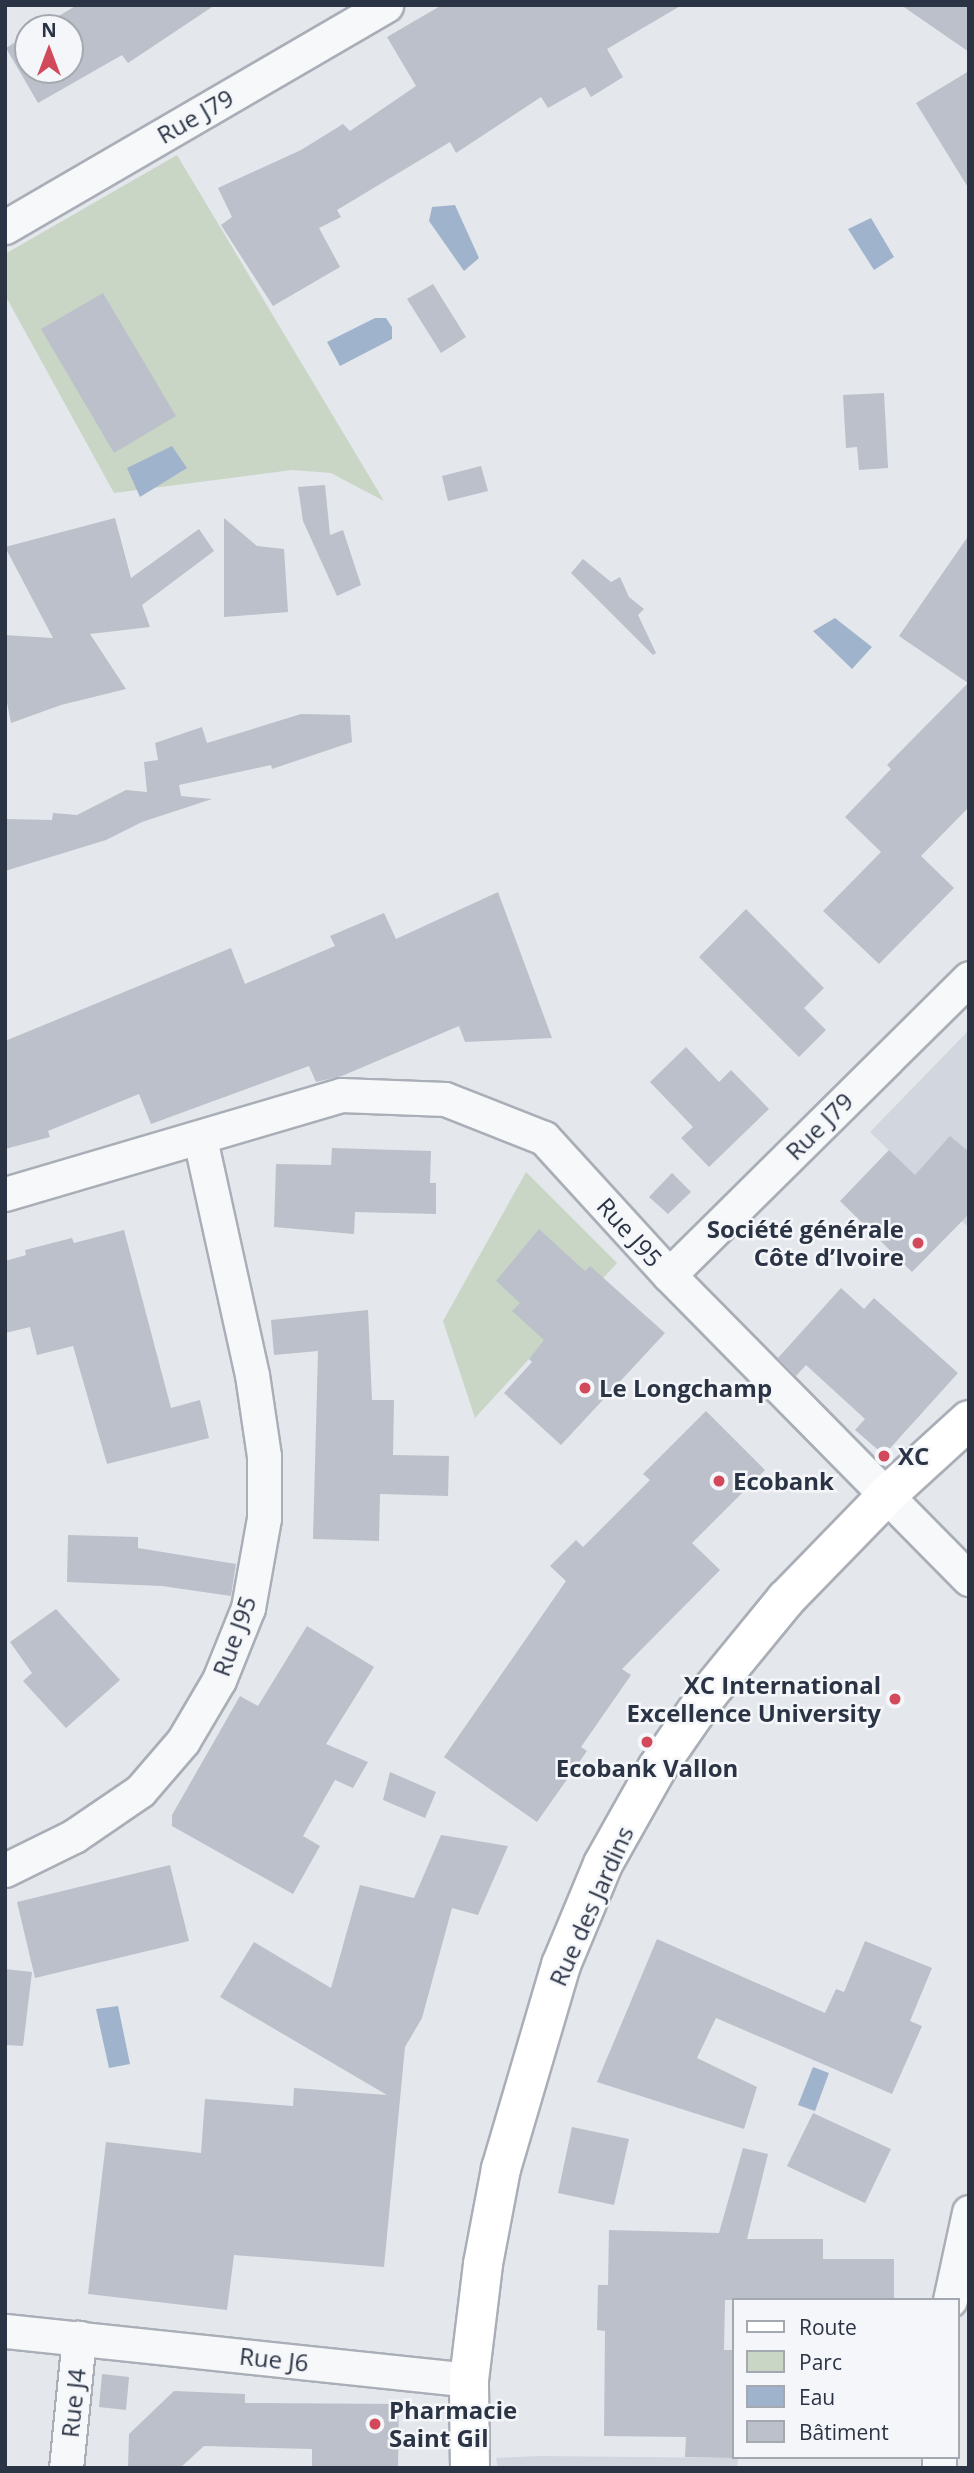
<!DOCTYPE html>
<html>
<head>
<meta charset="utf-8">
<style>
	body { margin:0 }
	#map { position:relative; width:974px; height:2473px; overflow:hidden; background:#e4e7ec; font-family:"Open Sans",sans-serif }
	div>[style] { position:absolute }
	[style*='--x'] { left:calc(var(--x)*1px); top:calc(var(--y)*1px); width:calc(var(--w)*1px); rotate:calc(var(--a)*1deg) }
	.built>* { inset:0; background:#d2d6de }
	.green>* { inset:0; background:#c9d6c5 }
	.water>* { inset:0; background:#9fb4cc }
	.building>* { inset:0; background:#bbc0ca }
	.roads { filter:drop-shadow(2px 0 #a9aeb7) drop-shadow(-2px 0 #a9aeb7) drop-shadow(0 2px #a9aeb7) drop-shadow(0 -2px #a9aeb7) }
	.street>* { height:33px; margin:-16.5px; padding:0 16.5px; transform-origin:16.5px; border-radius:16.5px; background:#f7f8fa }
	.secondary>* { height:38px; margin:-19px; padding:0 19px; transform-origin:19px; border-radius:19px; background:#fff }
	.dots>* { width:19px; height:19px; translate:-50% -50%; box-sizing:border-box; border:4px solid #f4f6f9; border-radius:50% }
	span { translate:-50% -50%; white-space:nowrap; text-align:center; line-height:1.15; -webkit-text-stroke:5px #f4f6f9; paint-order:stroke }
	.street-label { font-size:24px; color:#2b3445 }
	.poi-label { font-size:24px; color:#2b3445; font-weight:700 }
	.right { translate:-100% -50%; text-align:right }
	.left { translate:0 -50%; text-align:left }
	.frame { position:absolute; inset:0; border:7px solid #2b3445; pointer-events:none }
	.legend { position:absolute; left:732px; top:2298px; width:228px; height:161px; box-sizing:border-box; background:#f4f6f9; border:2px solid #a4a8b1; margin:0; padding:9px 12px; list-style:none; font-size:21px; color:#2b3445 }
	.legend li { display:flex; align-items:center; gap:14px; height:35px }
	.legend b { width:35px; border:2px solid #a4a8b1 }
	.north { position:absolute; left:14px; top:14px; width:70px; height:70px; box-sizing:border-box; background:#f4f6f9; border:2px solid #a4a8b1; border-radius:50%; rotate:0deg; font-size:19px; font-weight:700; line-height:28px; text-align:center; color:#2b3445 }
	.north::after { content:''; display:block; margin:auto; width:24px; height:32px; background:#d1495b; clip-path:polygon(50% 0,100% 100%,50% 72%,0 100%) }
</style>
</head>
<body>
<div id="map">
	<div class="built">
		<div style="clip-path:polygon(969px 1030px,969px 1228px,870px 1132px)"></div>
		<div style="clip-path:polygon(538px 2456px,738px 2458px,737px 2468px,498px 2468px,496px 2458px)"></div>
	</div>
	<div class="green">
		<div style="clip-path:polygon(177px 155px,384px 501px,331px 473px,292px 470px,114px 493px,5px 295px,5px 254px)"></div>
		<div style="clip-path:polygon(526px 1172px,617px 1263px,475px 1418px,443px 1321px)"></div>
	</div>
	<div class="water">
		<div style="clip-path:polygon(455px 205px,479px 258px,464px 271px,429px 221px,432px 207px)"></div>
		<div style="clip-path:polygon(871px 218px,894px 257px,874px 270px,848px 229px)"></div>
		<div style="clip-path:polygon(375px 318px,386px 318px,392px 327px,392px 339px,340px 366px,327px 342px)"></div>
		<div style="clip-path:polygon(172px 446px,187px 468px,140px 497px,127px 468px)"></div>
		<div style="clip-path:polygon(835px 618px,872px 647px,852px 669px,813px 631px)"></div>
		<div style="clip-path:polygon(118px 2006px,130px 2064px,109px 2068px,96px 2009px)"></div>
		<div style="clip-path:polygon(813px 2067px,829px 2073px,815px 2111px,798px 2105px)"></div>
	</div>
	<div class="building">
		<div style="clip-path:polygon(77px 5px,215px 5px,128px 63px,122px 55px,38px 103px,6px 48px,28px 34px,28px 70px,70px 70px,70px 28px,39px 28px)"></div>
		<div style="clip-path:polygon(442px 5px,682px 5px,607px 49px,623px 77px,591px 97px,585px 87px,548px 108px,541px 97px,456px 153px,450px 142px,337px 210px,341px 217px,319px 228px,340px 267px,273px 306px,221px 225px,232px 217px,218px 188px,301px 150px,343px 124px,350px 131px,416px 86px,387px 37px)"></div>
		<div style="clip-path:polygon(901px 5px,969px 5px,969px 52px)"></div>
		<div style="clip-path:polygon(969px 71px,969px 189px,916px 103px)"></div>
		<div style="clip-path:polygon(433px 284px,466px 337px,441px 353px,407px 299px)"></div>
		<div style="clip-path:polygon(103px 293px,176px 416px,114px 453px,41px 329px)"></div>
		<div style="clip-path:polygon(884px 393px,888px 468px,859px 470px,857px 447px,846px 448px,843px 395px)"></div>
		<div style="clip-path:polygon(481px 466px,488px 491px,448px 501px,442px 476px)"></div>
		<div style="clip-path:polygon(325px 485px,330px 535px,343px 530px,361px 585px,337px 596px,303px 521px,298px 487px)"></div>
		<div style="clip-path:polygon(115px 518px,131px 578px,199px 529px,214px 551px,142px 605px,150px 627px,90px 634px,126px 689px,61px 705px,11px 723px,5px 692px,5px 635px,53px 638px,5px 547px)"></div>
		<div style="clip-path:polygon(224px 518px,257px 546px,284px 549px,288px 612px,224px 617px)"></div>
		<div style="clip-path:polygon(969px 535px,969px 807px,921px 856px,954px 888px,879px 964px,823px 911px,881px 852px,845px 817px,891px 769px,887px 765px,968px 683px,899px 636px)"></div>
		<div style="clip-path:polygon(583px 559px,611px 582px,620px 577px,629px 597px,644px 609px,638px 615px,656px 653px,653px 655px,571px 573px)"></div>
		<div style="clip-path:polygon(301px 714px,350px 715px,352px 742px,272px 769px,271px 765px,179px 785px,181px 796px,212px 799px,142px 822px,106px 840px,5px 871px,5px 819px,52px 820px,53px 813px,77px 815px,126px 790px,147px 792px,144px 762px,158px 760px,155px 743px,202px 727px,207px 743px)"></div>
		<div style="clip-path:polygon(498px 892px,552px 1038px,465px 1042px,459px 1026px,342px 1076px,316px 1082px,309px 1066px,151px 1124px,139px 1094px,48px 1131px,50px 1137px,5px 1149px,5px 1041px,231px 948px,245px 984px,335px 946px,330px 936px,384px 913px,396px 939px)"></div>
		<div style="clip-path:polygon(746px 909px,824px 988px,804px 1008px,826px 1030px,799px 1057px,699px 957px)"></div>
		<div style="clip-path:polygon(686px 1047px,719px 1082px,731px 1070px,769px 1109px,709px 1167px,681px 1138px,693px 1127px,650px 1082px)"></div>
		<div style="clip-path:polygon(950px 1136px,969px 1152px,969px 1214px,912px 1272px,840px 1201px,889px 1150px,915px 1175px)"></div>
		<div style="clip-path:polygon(332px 1148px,431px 1151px,430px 1183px,436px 1183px,436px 1214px,355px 1212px,354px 1234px,274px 1227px,276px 1164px,331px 1165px)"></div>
		<div style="clip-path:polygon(672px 1173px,691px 1192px,668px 1214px,649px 1197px)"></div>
		<div style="clip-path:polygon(539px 1229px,585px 1271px,590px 1266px,665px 1333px,561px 1445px,504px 1393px,532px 1362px,529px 1359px,544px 1340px,512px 1311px,520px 1303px,496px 1281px)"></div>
		<div style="clip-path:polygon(124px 1230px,171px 1408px,200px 1400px,209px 1438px,107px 1464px,73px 1346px,37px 1355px,30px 1327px,5px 1333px,5px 1261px,26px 1255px,25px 1250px,72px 1238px,74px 1243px)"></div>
		<div style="clip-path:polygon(841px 1288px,864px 1309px,874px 1298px,958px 1373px,884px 1455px,855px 1430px,865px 1419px,806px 1365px,796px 1376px,778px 1358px)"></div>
		<div style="clip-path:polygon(368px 1310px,372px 1400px,394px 1400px,393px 1455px,449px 1456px,448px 1496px,380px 1494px,379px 1541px,313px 1539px,318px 1351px,274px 1355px,271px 1320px)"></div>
		<div style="clip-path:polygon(706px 1411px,765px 1470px,692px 1543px,720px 1570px,622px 1669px,631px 1675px,581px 1747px,587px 1751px,537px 1822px,444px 1757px,566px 1581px,550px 1566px,576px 1540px,583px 1547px,650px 1480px,643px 1474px)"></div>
		<div style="clip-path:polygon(68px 1535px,138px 1537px,138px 1548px,236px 1564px,231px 1596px,162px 1586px,67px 1582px)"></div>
		<div style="clip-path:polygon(56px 1609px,120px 1680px,66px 1728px,23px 1681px,32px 1673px,10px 1642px)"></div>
		<div style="clip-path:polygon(307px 1626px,374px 1667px,326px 1744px,368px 1762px,353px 1788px,335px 1780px,303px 1836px,320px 1846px,293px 1894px,172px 1826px,172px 1815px,240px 1696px,258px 1706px)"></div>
		<div style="clip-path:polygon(390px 1772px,436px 1792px,425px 1818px,383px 1800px)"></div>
		<div style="clip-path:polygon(441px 1835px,508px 1846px,478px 1915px,452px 1908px,422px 2018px,405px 2047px,384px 2267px,234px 2255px,227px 2310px,88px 2294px,106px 2142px,201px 2153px,205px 2099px,293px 2106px,294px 2088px,387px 2095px,220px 1997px,254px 1942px,331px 1988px,360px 1885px,414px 1898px)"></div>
		<div style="clip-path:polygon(170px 1865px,189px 1941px,35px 1978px,17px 1902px)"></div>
		<div style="clip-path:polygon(657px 1939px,825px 2013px,836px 1989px,844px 1992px,865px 1941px,932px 1968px,910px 2021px,922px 2026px,892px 2094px,716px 2018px,697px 2058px,757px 2087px,744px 2129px,597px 2082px)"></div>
		<div style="clip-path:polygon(5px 1969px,32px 1972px,23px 2046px,5px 2045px)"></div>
		<div style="clip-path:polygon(813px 2113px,891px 2149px,865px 2203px,787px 2166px)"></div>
		<div style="clip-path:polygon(572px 2127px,629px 2139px,614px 2205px,558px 2193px)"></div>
		<div style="clip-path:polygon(743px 2148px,768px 2154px,747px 2239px,823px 2239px,823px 2259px,894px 2259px,894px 2300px,725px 2300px,724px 2350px,734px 2350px,734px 2458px,685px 2457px,686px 2437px,604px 2436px,605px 2331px,597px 2330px,598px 2285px,608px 2285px,609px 2230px,719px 2233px)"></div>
		<div style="clip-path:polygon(102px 2374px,129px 2377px,126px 2410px,99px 2407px)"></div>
		<div style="clip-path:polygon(174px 2391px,245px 2394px,245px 2403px,399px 2404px,398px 2468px,312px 2468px,312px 2449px,204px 2446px,180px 2468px,128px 2468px,129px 2434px)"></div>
	</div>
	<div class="roads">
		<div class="street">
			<div style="--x:5;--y:227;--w:441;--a:-30.2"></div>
			<div style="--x:5;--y:1194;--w:350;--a:-16.4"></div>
			<div style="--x:341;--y:1095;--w:104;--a:2.2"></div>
			<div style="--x:445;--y:1099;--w:106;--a:21.5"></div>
			<div style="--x:544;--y:1138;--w:185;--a:47.6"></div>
			<div style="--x:669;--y:1275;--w:427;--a:45.4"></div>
			<div style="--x:669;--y:1275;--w:422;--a:-44.7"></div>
			<div style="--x:5;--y:1870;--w:77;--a:-26.2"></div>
			<div style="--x:74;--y:1836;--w:80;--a:-34.3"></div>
			<div style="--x:140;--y:1791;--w:66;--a:-49.3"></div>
			<div style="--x:183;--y:1741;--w:71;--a:-59.5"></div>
			<div style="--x:219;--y:1680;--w:78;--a:-68.1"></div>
			<div style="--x:248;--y:1608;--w:91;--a:-79.9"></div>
			<div style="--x:264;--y:1518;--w:62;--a:-90"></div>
			<div style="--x:264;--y:1456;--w:82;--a:-98.4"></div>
			<div style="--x:252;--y:1375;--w:243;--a:-102.4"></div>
			<div style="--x:950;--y:2300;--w:90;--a:-77.8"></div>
			<div style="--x:5;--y:2331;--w:467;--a:6"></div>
			<div style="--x:66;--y:2468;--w:131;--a:-84.3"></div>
			<div style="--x:939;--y:2468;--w:11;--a:-90"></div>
		</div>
		<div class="secondary">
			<div style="--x:470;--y:2468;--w:88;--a:-90.7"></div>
			<div style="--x:469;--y:2380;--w:117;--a:-83.1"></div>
			<div style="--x:483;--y:2264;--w:97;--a:-79.3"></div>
			<div style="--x:501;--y:2169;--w:213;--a:-73.6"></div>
			<div style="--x:561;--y:1965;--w:109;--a:-67.4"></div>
			<div style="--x:603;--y:1864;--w:110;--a:-60.6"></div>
			<div style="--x:657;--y:1768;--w:91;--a:-55.3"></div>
			<div style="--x:709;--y:1693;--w:122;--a:-50.7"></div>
			<div style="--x:786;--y:1599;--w:145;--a:-45.8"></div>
			<div style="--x:887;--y:1495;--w:111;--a:-42.4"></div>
		</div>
	</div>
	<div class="dots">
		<div style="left:918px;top:1243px;background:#d1495b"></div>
		<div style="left:585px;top:1388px;background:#d1495b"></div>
		<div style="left:884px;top:1456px;background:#d1495b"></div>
		<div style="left:719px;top:1481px;background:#d1495b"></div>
		<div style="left:895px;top:1699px;background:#d1495b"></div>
		<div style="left:647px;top:1742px;background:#d1495b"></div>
		<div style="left:375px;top:2424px;background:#d1495b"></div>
	</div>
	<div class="street-label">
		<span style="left:195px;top:116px;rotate:-30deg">Rue J79</span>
		<span style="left:819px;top:1126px;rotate:-45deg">Rue J79</span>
		<span style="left:630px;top:1232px;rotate:48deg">Rue J95</span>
		<span style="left:234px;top:1636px;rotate:-70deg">Rue J95</span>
		<span style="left:591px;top:1906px;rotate:-66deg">Rue des Jardins</span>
		<span style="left:274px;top:2359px;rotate:6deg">Rue J6</span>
		<span style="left:73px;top:2403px;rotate:-84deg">Rue J4</span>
	</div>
	<div class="poi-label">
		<span class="right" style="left:904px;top:1243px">Société générale<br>Côte d’Ivoire</span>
		<span class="left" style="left:599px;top:1388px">Le Longchamp</span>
		<span class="left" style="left:898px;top:1456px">XC</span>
		<span class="left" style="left:733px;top:1481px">Ecobank</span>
		<span class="right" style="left:881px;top:1699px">XC International<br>Excellence University</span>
		<span style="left:647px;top:1768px">Ecobank Vallon</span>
		<span class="left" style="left:389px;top:2424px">Pharmacie<br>Saint Gil</span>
	</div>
	<div class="frame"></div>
	<ul class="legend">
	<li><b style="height:9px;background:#fff"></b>Route</li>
	<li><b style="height:19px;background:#c9d6c5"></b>Parc</li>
	<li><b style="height:19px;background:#9fb4cc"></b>Eau</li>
	<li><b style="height:19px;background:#bbc0ca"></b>Bâtiment</li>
	</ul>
	<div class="north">N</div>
</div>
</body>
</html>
